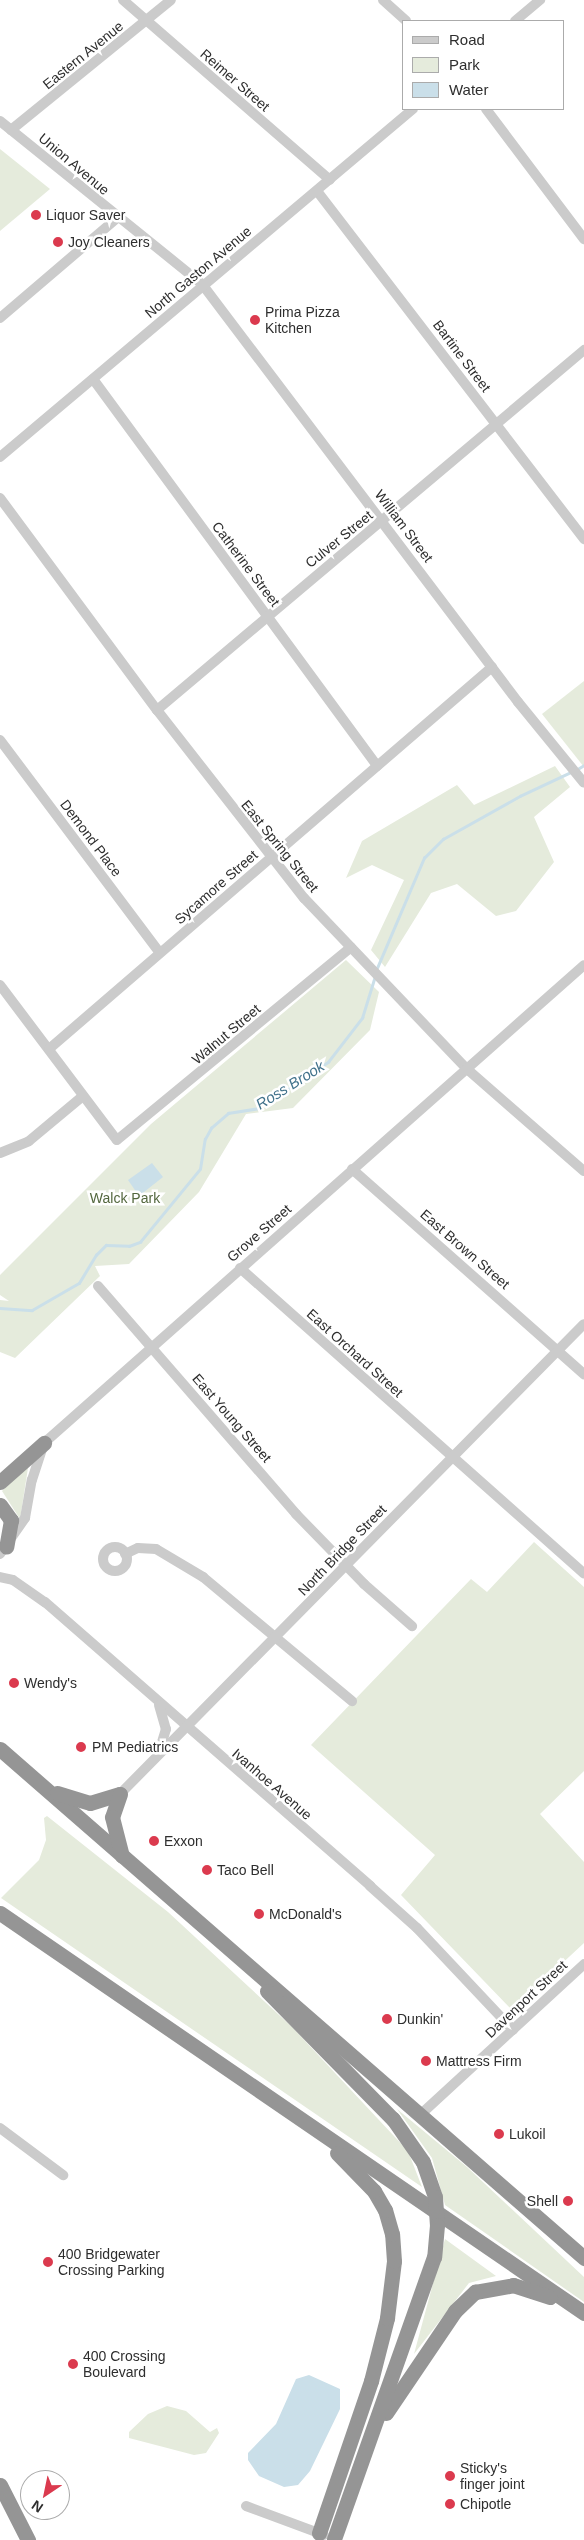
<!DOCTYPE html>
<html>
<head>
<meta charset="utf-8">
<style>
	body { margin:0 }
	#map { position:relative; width:584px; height:2540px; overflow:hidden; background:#fff; font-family:Helvetica,sans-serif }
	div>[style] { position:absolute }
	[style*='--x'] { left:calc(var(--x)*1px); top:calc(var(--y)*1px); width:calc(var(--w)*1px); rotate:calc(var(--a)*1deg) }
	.green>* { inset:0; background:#e5ebdc }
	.water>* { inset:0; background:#cadfe9 }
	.stream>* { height:2.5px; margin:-1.25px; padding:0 1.25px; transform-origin:1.25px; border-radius:1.25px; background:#cadfe9 }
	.minor>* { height:10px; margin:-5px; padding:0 5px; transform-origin:5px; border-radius:5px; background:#cbcbcb }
	.minor>.ring { margin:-5px; padding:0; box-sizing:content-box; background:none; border:10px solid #cbcbcb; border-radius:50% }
	.highway>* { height:15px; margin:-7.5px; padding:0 7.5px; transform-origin:7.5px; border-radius:7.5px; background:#959595 }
	.highway-bridge>* { height:15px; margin:-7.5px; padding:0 7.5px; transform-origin:7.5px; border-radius:7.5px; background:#959595 }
	.dots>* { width:14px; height:14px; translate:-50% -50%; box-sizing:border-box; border:2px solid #fff; border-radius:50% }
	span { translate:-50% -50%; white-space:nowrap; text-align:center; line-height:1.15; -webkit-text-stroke:5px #fff; paint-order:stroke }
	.street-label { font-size:14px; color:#2e2e2e }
	.poi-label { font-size:14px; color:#2e2e2e }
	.left { translate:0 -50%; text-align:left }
	.right { translate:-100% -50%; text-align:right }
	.park-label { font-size:14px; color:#53673e }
	.water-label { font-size:15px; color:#41728b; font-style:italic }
	.legend { position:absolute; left:402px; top:20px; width:162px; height:90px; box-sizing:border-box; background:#fff; border:1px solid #ababab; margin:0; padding:6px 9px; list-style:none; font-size:15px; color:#2e2e2e }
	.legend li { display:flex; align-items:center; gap:10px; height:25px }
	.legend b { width:25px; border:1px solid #ababab }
	.north { position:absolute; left:20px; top:2470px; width:50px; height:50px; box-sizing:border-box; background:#fff; border:1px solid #ababab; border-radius:50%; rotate:214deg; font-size:14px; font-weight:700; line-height:20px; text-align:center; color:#2e2e2e }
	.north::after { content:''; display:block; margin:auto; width:18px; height:22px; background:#db3a4e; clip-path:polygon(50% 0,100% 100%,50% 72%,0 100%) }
</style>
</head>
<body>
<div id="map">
	<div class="green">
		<div style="clip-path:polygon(0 149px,50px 189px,0 231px)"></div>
		<div style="clip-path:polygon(584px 681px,584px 767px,542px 714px)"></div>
		<div style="clip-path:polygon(555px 766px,570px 787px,534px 817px,554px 862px,516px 911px,496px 916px,457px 884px,431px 893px,385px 967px,371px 950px,404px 880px,372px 865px,346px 878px,362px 841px,457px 785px,474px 805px)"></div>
		<div style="clip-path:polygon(346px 960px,379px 992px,370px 1030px,293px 1108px,246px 1114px,199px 1192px,129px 1264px,95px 1266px,100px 1276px,15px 1358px,0 1352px,0 1300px,9px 1301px,0 1295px,0 1275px,151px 1124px)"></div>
		<div style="clip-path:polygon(27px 1467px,28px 1468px,20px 1519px,2px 1491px)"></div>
		<div style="clip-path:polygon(534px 1542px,584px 1587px,584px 1771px,540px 1814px,584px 1862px,584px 1943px,512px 2010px,401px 1895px,435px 1855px,311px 1745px,471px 1579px,487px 1592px)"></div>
		<div style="clip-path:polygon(47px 1816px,168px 1912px,292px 2027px,408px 2151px,422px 2187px,1px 1898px,39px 1860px,46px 1840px,44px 1818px)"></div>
		<div style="clip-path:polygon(397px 2109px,467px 2167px,584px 2277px,584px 2302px,445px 2205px,432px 2158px)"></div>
		<div style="clip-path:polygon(445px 2239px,496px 2276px,469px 2283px,414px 2354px)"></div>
		<div style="clip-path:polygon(167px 2406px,186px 2411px,210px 2432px,217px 2428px,219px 2433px,206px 2453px,194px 2455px,129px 2438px,129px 2432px,148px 2414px)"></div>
	</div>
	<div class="water">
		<div style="clip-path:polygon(152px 1163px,163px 1177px,139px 1196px,128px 1180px)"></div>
		<div style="clip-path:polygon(309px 2375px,340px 2389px,340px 2409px,310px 2471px,298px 2485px,284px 2487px,259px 2476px,248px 2460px,248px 2453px,276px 2424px,296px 2379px)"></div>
	</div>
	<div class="stream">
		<div style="--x:576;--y:770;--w:9;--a:-32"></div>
		<div style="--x:377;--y:968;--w:120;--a:-66.9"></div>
		<div style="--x:424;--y:858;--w:27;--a:-45"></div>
		<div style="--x:443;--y:839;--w:88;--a:-29.2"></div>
		<div style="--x:520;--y:796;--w:56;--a:-25.2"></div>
		<div style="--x:0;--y:1308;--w:32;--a:4"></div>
		<div style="--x:32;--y:1310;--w:54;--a:-29.9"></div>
		<div style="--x:79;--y:1283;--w:33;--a:-59"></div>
		<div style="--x:96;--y:1255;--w:14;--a:-45"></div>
		<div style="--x:106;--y:1245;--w:23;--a:2"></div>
		<div style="--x:129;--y:1246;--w:12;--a:-20"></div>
		<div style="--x:140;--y:1242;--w:94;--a:-50.6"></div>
		<div style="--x:200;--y:1169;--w:30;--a:-81"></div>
		<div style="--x:205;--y:1139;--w:13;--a:-61"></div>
		<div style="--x:211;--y:1128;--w:23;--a:-41"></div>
		<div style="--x:228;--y:1113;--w:30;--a:-9"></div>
		<div style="--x:258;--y:1108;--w:84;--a:-33.3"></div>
		<div style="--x:328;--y:1062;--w:56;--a:-52.3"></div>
		<div style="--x:362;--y:1018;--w:44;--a:-72.8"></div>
	</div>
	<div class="minor">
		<div style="--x:123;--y:0;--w:274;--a:41"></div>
		<div style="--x:383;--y:0;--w:31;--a:42"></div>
		<div style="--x:515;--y:21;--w:33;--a:-40"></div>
		<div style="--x:486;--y:109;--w:163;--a:53"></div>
		<div style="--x:0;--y:121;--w:260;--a:38.9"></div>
		<div style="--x:202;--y:284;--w:524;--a:52.91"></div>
		<div style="--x:518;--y:702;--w:104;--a:50.8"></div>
		<div style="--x:11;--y:130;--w:206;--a:-39.1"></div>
		<div style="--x:317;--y:191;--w:439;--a:52.5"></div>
		<div style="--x:0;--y:318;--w:154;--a:-40.5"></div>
		<div style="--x:93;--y:379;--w:480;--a:53.7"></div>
		<div style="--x:0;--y:457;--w:540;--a:-40.12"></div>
		<div style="--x:0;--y:498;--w:264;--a:53.5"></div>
		<div style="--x:157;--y:710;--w:239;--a:52"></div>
		<div style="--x:304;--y:898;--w:236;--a:46.4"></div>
		<div style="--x:467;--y:1069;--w:155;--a:41.1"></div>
		<div style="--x:157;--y:710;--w:559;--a:-40.13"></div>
		<div style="--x:0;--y:740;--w:266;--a:53.1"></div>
		<div style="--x:0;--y:985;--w:194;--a:53"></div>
		<div style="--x:117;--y:1140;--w:303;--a:-39.5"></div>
		<div style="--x:49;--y:1049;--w:585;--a:-40.77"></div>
		<div style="--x:0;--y:1153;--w:31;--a:-22"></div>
		<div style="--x:29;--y:1141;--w:70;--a:-39.8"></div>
		<div style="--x:352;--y:1169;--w:310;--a:41.5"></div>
		<div style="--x:240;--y:1268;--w:460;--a:41.6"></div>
		<div style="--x:98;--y:1286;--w:302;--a:49"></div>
		<div style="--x:296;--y:1514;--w:98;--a:45.8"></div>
		<div style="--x:364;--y:1584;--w:64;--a:41.2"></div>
		<div class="ring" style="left:103px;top:1547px;width:14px;height:14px"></div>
		<div style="--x:0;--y:1554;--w:44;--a:-55.2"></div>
		<div style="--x:25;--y:1518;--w:39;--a:-80"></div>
		<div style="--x:32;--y:1480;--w:39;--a:-72"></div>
		<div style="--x:44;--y:1443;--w:721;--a:-41.51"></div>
		<div style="--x:125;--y:1554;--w:14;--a:-25"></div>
		<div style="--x:138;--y:1548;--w:18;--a:3"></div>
		<div style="--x:156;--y:1549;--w:55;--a:30.8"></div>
		<div style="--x:203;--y:1577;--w:194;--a:39.8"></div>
		<div style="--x:0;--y:1577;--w:13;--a:13"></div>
		<div style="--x:13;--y:1580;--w:39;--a:35"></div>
		<div style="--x:45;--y:1602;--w:432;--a:41.1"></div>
		<div style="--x:370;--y:1886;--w:63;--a:41.8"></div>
		<div style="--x:417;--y:1928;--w:140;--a:46.7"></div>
		<div style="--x:159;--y:1705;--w:25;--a:74"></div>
		<div style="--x:166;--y:1729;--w:24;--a:107"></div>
		<div style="--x:120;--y:1794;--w:660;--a:-45.37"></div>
		<div style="--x:420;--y:2115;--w:223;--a:-42.6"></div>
		<div style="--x:0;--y:2128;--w:79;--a:36.7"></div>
		<div style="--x:246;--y:2506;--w:83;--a:20.4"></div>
	</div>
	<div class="highway">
		<div style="--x:0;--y:1482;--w:59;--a:-41.6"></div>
		<div style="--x:0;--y:1505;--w:19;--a:54"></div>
		<div style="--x:11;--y:1520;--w:27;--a:100"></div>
		<div style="--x:0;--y:1749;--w:775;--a:41.07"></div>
		<div style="--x:57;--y:1793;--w:34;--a:17"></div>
		<div style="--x:90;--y:1803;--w:31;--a:-17"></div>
		<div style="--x:120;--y:1794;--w:24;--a:109"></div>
		<div style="--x:112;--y:1817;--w:40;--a:75.6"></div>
		<div style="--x:0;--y:1913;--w:708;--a:34.41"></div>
		<div style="--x:267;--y:1991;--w:180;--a:45.5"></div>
		<div style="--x:393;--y:2119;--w:52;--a:55.1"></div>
		<div style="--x:386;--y:2413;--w:123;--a:-55.9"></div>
		<div style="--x:455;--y:2311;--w:28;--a:-44"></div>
		<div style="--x:475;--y:2292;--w:39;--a:-10"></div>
		<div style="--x:513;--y:2285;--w:39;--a:18"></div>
		<div style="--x:0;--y:2485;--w:62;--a:63"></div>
		<div style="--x:319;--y:2533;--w:161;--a:-71.1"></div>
		<div style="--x:371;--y:2381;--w:65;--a:-75.7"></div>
		<div style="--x:387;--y:2318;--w:57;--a:-83"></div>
		<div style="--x:394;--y:2261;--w:27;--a:-94"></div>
		<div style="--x:392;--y:2234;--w:25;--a:-106"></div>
		<div style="--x:385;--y:2210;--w:22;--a:-120"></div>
		<div style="--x:374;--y:2191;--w:53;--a:-134.2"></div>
		<div style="--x:334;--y:2539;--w:299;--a:-70.5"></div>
	</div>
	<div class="highway-bridge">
		<div style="--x:423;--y:2162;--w:37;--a:71"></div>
		<div style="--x:435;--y:2197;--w:28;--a:86"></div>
		<div style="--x:437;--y:2225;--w:32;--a:95"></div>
	</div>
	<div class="dots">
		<div style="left:36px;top:215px;background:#db3a4e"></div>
		<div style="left:58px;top:242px;background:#db3a4e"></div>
		<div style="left:255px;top:320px;background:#db3a4e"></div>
		<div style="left:14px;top:1683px;background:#db3a4e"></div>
		<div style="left:81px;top:1747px;background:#db3a4e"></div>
		<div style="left:154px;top:1841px;background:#db3a4e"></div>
		<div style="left:207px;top:1870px;background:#db3a4e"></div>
		<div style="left:259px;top:1914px;background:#db3a4e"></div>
		<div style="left:387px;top:2019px;background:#db3a4e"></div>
		<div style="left:426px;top:2061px;background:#db3a4e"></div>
		<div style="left:499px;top:2134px;background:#db3a4e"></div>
		<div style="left:568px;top:2201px;background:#db3a4e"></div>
		<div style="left:48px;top:2262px;background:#db3a4e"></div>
		<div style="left:73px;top:2364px;background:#db3a4e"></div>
		<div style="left:450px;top:2476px;background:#db3a4e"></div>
		<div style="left:450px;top:2504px;background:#db3a4e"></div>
	</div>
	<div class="street-label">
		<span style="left:83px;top:55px;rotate:-39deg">Eastern Avenue</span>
		<span style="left:235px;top:80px;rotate:41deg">Reimer Street</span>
		<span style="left:74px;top:164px;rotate:40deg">Union Avenue</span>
		<span style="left:198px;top:272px;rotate:-40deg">North Gaston Avenue</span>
		<span style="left:462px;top:356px;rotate:53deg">Bartine Street</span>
		<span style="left:404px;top:526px;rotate:53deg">William Street</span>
		<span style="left:339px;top:539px;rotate:-39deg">Culver Street</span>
		<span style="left:246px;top:564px;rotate:53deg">Catherine Street</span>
		<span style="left:91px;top:838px;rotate:53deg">Demond Place</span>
		<span style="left:280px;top:846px;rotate:51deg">East Spring Street</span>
		<span style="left:216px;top:887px;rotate:-41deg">Sycamore Street</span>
		<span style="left:226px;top:1034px;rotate:-40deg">Walnut Street</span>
		<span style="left:259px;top:1233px;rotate:-41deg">Grove Street</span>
		<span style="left:465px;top:1249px;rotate:41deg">East Brown Street</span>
		<span style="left:355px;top:1353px;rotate:42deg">East Orchard Street</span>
		<span style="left:232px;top:1418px;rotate:49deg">East Young Street</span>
		<span style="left:342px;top:1550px;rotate:-46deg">North Bridge Street</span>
		<span style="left:272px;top:1784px;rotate:41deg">Ivanhoe Avenue</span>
		<span style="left:526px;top:1999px;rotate:-43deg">Davenport Street</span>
	</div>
	<div class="poi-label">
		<span class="left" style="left:46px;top:215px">Liquor Saver</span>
		<span class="left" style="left:68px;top:242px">Joy Cleaners</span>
		<span class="left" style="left:265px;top:320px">Prima Pizza<br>Kitchen</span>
		<span class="left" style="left:24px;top:1683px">Wendy's</span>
		<span class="left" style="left:92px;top:1747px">PM Pediatrics</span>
		<span class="left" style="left:164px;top:1841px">Exxon</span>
		<span class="left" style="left:217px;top:1870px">Taco Bell</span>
		<span class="left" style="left:269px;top:1914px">McDonald's</span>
		<span class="left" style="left:397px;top:2019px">Dunkin'</span>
		<span class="left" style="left:436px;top:2061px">Mattress Firm</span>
		<span class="left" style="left:509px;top:2134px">Lukoil</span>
		<span class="right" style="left:558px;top:2201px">Shell</span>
		<span class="left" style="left:58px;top:2262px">400 Bridgewater<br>Crossing Parking</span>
		<span class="left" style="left:83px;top:2364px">400 Crossing<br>Boulevard</span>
		<span class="left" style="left:460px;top:2476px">Sticky's<br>finger joint</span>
		<span class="left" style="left:460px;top:2504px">Chipotle</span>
	</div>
	<div class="park-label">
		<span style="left:125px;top:1198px">Walck Park</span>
	</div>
	<div class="water-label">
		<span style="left:290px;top:1085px;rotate:-32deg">Ross Brook</span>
	</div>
	<ul class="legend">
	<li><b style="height:6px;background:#cbcbcb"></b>Road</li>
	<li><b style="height:14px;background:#e5ebdc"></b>Park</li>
	<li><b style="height:14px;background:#cadfe9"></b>Water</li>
	</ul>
	<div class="north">N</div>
</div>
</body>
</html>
